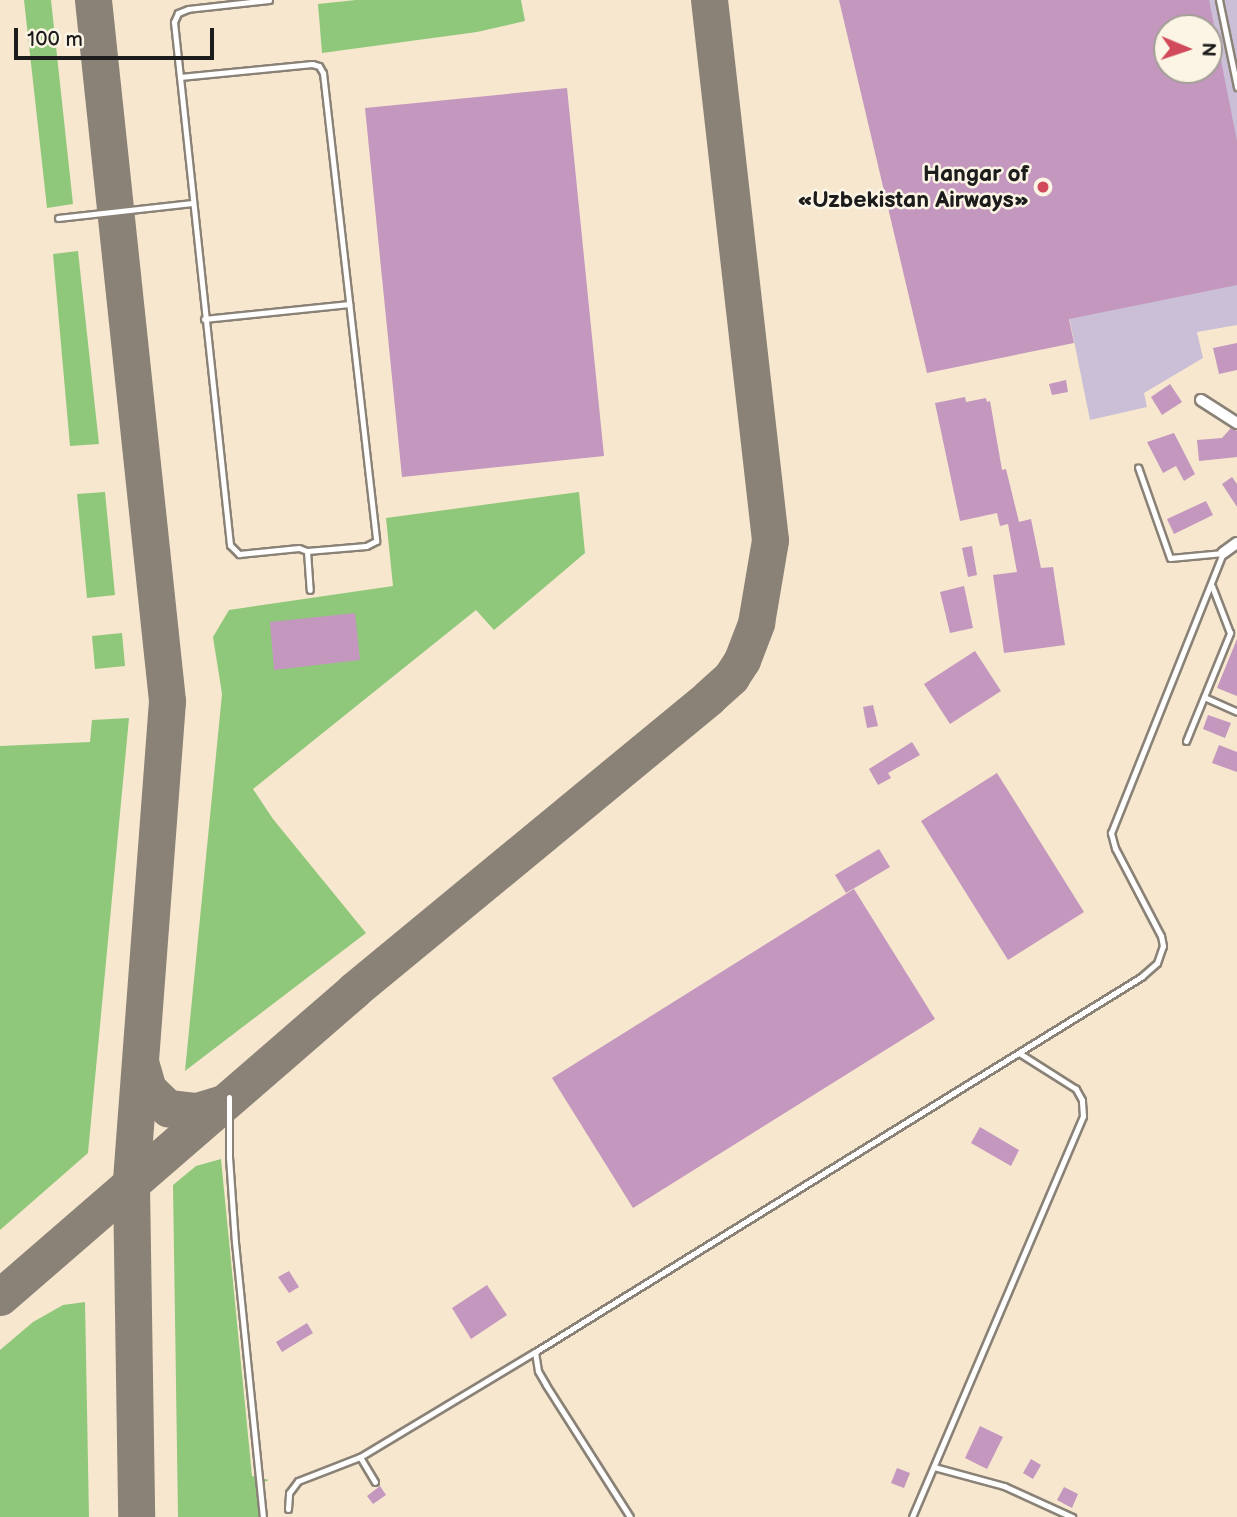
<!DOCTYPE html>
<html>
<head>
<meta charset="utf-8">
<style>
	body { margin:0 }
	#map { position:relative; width:1237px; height:1517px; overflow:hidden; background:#f7e7cf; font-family:"Balsamiq Sans",sans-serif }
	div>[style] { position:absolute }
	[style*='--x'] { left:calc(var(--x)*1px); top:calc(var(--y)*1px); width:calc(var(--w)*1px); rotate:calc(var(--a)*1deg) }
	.industrial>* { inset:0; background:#cabfd6 }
	.green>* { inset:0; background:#90c87b }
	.taxiway>* { height:37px; margin:-18.5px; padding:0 18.5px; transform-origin:18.5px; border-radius:18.5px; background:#8a8276 }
	.building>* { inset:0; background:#c397be }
	.roads { filter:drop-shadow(2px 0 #8a8276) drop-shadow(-2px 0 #8a8276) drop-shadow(0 2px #8a8276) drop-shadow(0 -2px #8a8276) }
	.service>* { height:5px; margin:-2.5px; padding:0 2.5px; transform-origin:2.5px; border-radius:2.5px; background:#fff }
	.minor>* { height:10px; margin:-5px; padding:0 5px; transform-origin:5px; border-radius:5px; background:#fff }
	.dots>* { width:19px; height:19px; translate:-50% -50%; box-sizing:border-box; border:4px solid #fcf5e5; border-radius:50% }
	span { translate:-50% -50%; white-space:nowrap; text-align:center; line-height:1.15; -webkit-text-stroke:5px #fcf5e5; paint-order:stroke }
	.poi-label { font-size:23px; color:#1c1c1c; font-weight:700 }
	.right { translate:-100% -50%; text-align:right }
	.north { position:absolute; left:1153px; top:14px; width:70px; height:70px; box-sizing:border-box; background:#fcf5e5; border:2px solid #a29e95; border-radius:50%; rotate:92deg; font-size:19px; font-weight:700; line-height:28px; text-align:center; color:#1c1c1c }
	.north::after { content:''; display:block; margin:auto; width:24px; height:32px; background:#d1495b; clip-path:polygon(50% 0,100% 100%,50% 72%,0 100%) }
	.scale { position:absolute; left:14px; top:28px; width:200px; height:32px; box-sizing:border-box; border:4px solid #1c1c1c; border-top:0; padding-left:9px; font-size:21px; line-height:24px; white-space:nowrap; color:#1c1c1c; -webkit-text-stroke:5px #fcf5e5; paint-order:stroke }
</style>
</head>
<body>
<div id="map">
	<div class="industrial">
		<div style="clip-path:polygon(evenodd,1005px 0,1237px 0,1237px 325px,1197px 332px,1203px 358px,1144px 393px,1147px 407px,1090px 420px,1005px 0,1167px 28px,1209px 28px,1209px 70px,1167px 70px,1167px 28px)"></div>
	</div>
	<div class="green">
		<div style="clip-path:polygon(24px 0,51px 0,73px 204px,47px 208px)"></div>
		<div style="clip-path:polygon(356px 0,521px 0,525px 21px,477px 32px,322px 53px,318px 4px)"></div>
		<div style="clip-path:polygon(78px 251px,99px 444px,70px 446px,53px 254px)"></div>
		<div style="clip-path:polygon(105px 492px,115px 595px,87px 598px,77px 494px)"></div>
		<div style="clip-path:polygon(579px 492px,585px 553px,494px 630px,476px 610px,253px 789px,273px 819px,366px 933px,185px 1071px,222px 694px,213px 637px,229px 610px,393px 586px,386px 518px)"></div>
		<div style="clip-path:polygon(122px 633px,125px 666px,95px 669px,92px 636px)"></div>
		<div style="clip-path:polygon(129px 718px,88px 1153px,0 1230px,0 746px,90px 742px,92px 720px)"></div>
		<div style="clip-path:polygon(221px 1159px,252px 1476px,269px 1480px,264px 1482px,268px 1517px,178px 1517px,173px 1185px,196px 1166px)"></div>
		<div style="clip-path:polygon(85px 1302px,89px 1517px,0 1517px,0 1350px,33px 1322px,63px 1305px)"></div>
	</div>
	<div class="taxiway">
		<div style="--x:93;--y:0;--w:705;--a:83.97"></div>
		<div style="--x:167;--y:701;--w:485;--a:94.3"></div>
		<div style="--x:131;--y:1185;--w:332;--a:89.1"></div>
		<div style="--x:141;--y:1065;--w:25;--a:74"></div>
		<div style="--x:148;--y:1089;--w:28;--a:44"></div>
		<div style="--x:168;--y:1108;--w:29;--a:6"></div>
		<div style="--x:197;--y:1111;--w:24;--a:-17"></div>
		<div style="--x:0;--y:1297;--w:469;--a:-40.9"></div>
		<div style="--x:354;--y:990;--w:460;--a:-39.5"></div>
		<div style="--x:709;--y:697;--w:30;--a:-42"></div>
		<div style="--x:731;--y:677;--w:20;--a:-57"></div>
		<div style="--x:742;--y:660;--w:40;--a:-69"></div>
		<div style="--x:756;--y:623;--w:84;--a:-80.4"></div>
		<div style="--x:770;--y:540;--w:543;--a:-96.44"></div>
	</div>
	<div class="building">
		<div style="clip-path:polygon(evenodd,839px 0,1209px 0,1237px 141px,1237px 285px,1069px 319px,1074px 343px,927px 373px,839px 0,1163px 28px,1209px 28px,1209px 70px,1167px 70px,1163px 28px)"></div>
		<div style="clip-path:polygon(567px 88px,604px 456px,402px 477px,365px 108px)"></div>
		<div style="clip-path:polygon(1237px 343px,1237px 370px,1219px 374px,1213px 348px)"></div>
		<div style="clip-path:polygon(1066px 380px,1068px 392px,1052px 395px,1049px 384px)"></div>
		<div style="clip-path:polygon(1170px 384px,1182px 402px,1162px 415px,1151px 397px)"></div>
		<div style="clip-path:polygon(965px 397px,966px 402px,986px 398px,987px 402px,990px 401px,1002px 470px,1006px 469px,1019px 522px,1031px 519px,1041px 568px,1053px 567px,1065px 645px,1004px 653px,993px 575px,1017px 572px,1008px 524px,1000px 526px,997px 513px,960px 521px,935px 403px)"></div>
		<div style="clip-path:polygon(1231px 428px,1237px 431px,1237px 457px,1199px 461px,1197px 440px,1222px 438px)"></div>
		<div style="clip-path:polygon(1174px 433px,1195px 474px,1184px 481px,1176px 466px,1163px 473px,1147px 442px)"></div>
		<div style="clip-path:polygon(1232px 477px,1237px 484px,1237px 507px,1222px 484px)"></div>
		<div style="clip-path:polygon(1206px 501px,1213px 515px,1174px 534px,1167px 519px)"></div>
		<div style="clip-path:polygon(972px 546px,977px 575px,968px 577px,962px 548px)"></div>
		<div style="clip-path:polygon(964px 586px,973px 628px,950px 633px,940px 592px)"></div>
		<div style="clip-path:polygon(355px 613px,360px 660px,274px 670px,270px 622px)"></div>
		<div style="clip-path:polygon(1237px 639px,1237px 696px,1217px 688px)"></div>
		<div style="clip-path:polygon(975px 651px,1001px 691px,950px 724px,924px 684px)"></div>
		<div style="clip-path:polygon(873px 705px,878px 726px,867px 728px,863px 707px)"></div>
		<div style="clip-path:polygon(1208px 715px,1231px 723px,1225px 738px,1203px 729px)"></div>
		<div style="clip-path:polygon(912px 742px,920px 755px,888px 773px,891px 778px,878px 785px,869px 769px)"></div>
		<div style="clip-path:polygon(1219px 745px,1237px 752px,1237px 772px,1212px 763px)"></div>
		<div style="clip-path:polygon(997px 773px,1084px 912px,1008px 960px,921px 821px)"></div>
		<div style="clip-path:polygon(879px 849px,890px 867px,846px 893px,835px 875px)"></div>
		<div style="clip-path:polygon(854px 889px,935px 1019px,633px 1208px,552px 1078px)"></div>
		<div style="clip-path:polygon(980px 1127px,1019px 1150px,1011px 1166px,971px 1143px)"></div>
		<div style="clip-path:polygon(289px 1271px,299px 1287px,289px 1293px,278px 1277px)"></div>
		<div style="clip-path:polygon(487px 1285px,507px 1315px,471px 1339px,452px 1308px)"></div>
		<div style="clip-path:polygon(307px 1323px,313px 1333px,282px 1352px,276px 1342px)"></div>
		<div style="clip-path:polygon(980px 1426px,1003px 1437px,987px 1469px,965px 1458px)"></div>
		<div style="clip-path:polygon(1031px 1459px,1041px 1465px,1033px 1479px,1023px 1473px)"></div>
		<div style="clip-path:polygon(897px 1468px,910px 1473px,904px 1488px,891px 1483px)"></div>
		<div style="clip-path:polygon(380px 1486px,386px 1495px,373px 1504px,367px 1496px)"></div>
		<div style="clip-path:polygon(1064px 1487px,1078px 1494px,1072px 1508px,1057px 1500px)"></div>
	</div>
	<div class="roads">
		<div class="service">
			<div style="--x:269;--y:0;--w:81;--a:173.7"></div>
			<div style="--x:188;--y:9;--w:11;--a:158"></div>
			<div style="--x:178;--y:13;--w:10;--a:114"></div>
			<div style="--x:174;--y:22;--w:55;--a:83.8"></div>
			<div style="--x:180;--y:77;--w:133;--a:-5.6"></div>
			<div style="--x:312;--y:64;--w:7;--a:16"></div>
			<div style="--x:319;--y:66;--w:8;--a:60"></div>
			<div style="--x:323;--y:73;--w:471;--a:83.5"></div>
			<div style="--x:376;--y:541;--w:11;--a:153"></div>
			<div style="--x:366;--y:546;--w:59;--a:175.2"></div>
			<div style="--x:307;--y:551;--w:39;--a:86"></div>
			<div style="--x:1219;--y:0;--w:89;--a:78.3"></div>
			<div style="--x:180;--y:77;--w:471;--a:83.9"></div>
			<div style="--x:230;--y:545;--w:13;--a:45"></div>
			<div style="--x:239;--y:554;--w:60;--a:-5.7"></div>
			<div style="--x:299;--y:548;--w:9;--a:21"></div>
			<div style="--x:58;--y:218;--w:135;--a:-6.4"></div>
			<div style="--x:204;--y:319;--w:146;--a:-5.9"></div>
			<div style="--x:1204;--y:697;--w:36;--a:24"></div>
			<div style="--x:1186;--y:741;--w:117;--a:-67.8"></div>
			<div style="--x:1230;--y:633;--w:50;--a:-111"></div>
			<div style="--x:229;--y:1097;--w:60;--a:90"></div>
			<div style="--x:229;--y:1157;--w:85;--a:86"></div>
			<div style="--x:235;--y:1242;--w:276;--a:84.2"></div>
			<div style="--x:535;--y:1352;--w:19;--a:81"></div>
			<div style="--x:538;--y:1371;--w:16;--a:60"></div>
			<div style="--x:546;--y:1385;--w:156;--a:57.5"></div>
			<div style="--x:360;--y:1457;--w:29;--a:59"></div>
			<div style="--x:934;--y:1467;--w:73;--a:15.2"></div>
			<div style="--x:1004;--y:1486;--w:75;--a:24.5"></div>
			<div style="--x:288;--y:1509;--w:16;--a:-86"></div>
			<div style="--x:289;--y:1493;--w:15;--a:-53"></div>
			<div style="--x:298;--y:1481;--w:66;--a:-21.2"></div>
			<div style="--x:360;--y:1457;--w:204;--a:-31"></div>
			<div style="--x:535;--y:1352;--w:713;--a:-31.75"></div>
			<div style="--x:1141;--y:977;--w:21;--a:-41"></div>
			<div style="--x:1157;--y:963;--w:18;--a:-71"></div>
			<div style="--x:1163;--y:946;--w:10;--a:-101"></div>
			<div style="--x:1161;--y:936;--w:99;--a:-117.6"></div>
			<div style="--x:1115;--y:848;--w:16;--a:-105"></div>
			<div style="--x:1111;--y:833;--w:302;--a:-68.2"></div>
			<div style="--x:1223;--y:553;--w:53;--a:174.6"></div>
			<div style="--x:1170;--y:558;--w:96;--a:-109.4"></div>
			<div style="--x:912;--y:1517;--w:436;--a:-66.9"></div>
			<div style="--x:1083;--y:1116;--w:16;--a:-94"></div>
			<div style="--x:1082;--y:1100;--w:13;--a:-119"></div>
			<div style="--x:1076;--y:1089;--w:67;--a:-147.7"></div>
		</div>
		<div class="minor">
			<div style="--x:1201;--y:400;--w:43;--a:32.6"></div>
			<div style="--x:1223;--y:553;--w:17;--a:-36"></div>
		</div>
	</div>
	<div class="dots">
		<div style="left:1043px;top:187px;background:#d1495b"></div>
	</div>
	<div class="poi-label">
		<span class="right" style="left:1029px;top:187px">Hangar of<br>«Uzbekistan Airways»</span>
	</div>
	<div class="north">N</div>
	<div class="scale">100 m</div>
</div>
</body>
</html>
